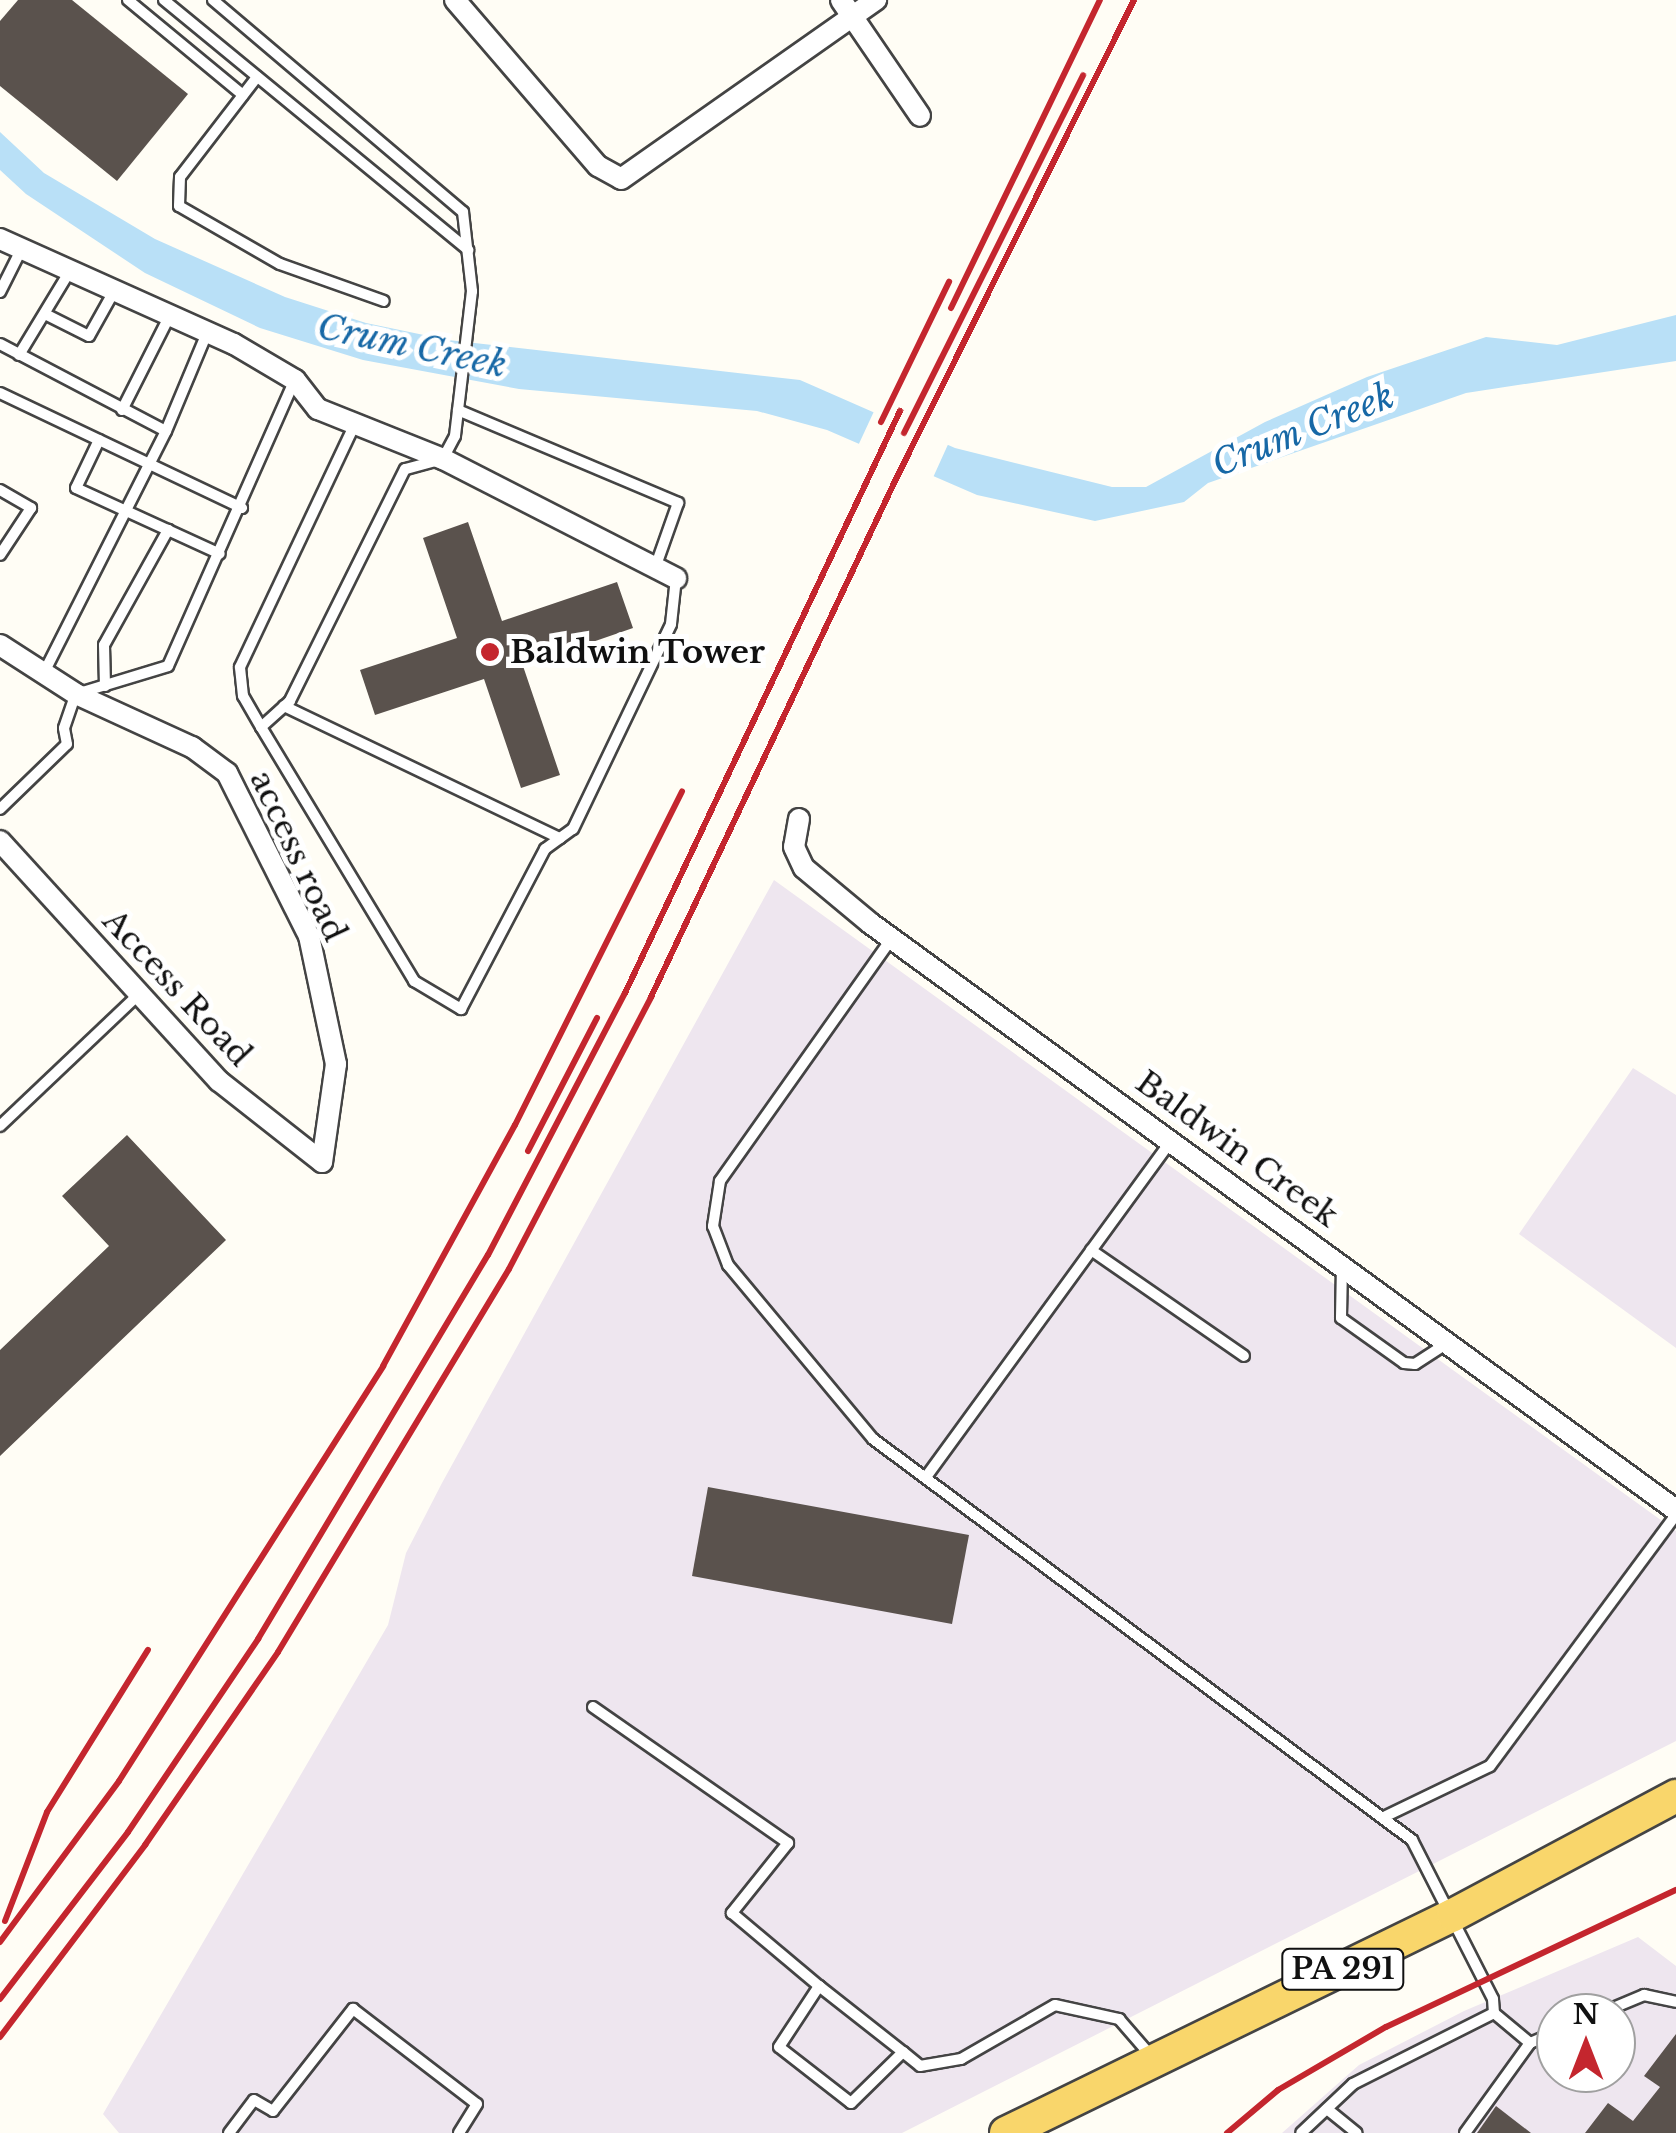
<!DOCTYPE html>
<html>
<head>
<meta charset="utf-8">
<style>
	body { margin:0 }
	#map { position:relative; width:1676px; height:2133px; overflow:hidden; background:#fffdf5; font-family:"Libre Baskerville",serif }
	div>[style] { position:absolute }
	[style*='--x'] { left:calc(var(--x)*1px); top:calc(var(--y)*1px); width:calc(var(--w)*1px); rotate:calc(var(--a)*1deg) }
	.industrial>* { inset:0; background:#eee6ef }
	.water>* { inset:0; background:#b9e0f7 }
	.pier>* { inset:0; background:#fffdf5 }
	.building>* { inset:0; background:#5a524d }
	.roads { filter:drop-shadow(2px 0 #444) drop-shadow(-2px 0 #444) drop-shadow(0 2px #444) drop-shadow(0 -2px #444) }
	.service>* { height:10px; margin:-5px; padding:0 5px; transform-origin:5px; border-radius:5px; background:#fff }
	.minor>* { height:20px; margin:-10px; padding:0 10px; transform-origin:10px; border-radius:10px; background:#fff }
	.primary>* { height:32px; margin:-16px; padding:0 16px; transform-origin:16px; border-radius:16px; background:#f9d66b }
	.rail>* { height:6px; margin:-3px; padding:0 3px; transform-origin:3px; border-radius:3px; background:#c4262e }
	.dots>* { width:28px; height:28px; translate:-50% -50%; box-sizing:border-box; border:5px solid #fff; border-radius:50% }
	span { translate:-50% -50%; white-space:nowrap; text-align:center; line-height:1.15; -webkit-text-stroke:10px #fff; paint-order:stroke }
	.shield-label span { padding:2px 8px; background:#fff; border:2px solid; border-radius:8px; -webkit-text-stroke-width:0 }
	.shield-label { font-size:30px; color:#111; font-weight:700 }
	.poi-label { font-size:32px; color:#111; font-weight:700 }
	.left { translate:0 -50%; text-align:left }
	.street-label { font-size:32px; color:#111 }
	.water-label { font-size:35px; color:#1768a6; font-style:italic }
	.north { position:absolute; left:1536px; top:1993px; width:100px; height:100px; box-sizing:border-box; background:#fff; border:2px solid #a0a0a0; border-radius:50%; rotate:0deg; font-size:28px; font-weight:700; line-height:40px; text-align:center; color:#111 }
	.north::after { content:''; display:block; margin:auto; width:35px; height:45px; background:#c4262e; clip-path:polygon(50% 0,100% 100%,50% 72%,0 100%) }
</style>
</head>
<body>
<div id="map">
	<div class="industrial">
		<div style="clip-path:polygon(774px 880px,1676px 1531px,1676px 1741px,902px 2133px,119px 2133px,103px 2114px,388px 1625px,406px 1553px,442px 1483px)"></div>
		<div style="clip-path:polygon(1633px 1068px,1676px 1095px,1676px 1348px,1519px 1234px)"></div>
		<div style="clip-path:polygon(evenodd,1638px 1937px,1676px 1966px,1676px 2133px,1282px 2133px,1359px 2065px,1464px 2011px,1638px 1937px,1556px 2013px,1616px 2013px,1616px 2073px,1556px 2073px,1556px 2013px)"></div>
	</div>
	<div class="water">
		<div style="clip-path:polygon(0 132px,44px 173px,155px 239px,285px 297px,366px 323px,448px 340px,800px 380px,955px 448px,1112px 487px,1146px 487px,1265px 422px,1367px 377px,1486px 337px,1557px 345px,1676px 315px,1676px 361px,1466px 393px,1208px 483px,1184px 502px,1095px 521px,977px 495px,827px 430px,757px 411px,519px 389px,363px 360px,260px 328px,145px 273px,26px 194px,0 170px)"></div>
	</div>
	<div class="pier">
		<div style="clip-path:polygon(876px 407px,950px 440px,931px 482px,857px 448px)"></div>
	</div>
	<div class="building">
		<div style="clip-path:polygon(18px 0,72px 0,188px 94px,117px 181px,0 86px,0 21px)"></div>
		<div style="clip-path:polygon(468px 522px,502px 621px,617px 582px,633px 628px,523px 666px,560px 775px,521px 788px,484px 679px,375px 715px,360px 670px,457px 638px,423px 538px)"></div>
		<div style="clip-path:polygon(127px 1135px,226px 1240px,0 1456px,0 1350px,109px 1246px,62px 1196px)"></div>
		<div style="clip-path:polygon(708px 1487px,969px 1535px,952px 1624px,692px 1576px)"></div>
		<div style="clip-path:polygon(1676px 2034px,1676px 2133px,1585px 2133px,1608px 2103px,1633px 2121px,1660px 2087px,1644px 2076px)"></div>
		<div style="clip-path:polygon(1496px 2106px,1531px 2133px,1477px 2133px)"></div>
	</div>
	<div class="roads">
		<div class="service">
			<div style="--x:128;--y:0;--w:149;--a:39.6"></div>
			<div style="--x:164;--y:0;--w:394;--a:39.4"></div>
			<div style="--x:213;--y:0;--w:328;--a:40.3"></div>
			<div style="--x:463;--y:212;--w:80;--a:83.5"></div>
			<div style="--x:472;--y:291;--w:146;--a:96.7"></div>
			<div style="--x:455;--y:436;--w:26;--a:118"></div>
			<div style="--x:443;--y:459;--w:39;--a:165"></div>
			<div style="--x:405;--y:469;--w:259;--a:116.4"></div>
			<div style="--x:290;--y:701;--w:39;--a:138"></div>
			<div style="--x:261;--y:727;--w:297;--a:58.9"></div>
			<div style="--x:414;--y:981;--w:55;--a:30.8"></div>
			<div style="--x:461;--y:1009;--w:181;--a:-62.3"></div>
			<div style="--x:545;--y:849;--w:34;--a:-36"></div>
			<div style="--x:573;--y:829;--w:227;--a:-64.4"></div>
			<div style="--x:671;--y:624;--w:46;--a:-83.8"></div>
			<div style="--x:257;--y:77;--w:126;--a:127.6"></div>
			<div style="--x:180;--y:177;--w:29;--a:92"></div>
			<div style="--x:179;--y:206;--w:116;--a:29.9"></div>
			<div style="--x:280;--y:264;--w:110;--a:19.6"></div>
			<div style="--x:0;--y:292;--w:45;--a:-63.4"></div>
			<div style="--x:45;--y:314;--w:49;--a:26.6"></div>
			<div style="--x:89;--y:336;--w:49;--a:-60.8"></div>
			<div style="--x:0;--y:344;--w:187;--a:27.7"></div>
			<div style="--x:166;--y:431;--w:270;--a:116.8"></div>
			<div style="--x:19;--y:355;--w:95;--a:-58.8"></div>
			<div style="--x:0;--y:393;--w:268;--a:25.4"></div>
			<div style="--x:122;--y:410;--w:104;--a:-63.2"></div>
			<div style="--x:458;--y:410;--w:239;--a:22.9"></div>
			<div style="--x:678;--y:503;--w:69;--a:109.5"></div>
			<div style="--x:166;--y:431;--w:106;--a:-67.3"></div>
			<div style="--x:99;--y:440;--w:53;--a:115.6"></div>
			<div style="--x:76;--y:488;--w:158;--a:24.6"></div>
			<div style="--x:0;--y:490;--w:36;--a:30"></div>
			<div style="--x:31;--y:508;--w:56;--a:123.4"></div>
			<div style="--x:105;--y:686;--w:41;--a:-91.4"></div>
			<div style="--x:104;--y:645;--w:132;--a:-60.9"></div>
			<div style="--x:284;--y:706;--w:306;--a:25.6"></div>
			<div style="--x:261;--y:727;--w:36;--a:-120"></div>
			<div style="--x:243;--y:696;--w:29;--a:-96"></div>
			<div style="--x:240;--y:667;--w:269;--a:-64.7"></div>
			<div style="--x:0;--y:809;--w:93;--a:-44.1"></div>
			<div style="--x:67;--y:744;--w:16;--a:-101"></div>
			<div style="--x:64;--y:728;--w:36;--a:-71"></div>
			<div style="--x:76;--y:694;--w:96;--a:-16.9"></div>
			<div style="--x:168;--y:666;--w:312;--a:-66.1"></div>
			<div style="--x:892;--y:938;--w:298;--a:125.3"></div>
			<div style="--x:720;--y:1181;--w:46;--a:98.8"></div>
			<div style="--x:713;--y:1226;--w:42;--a:69"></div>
			<div style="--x:728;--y:1265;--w:226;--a:50.2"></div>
			<div style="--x:873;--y:1439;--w:672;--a:36.65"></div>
			<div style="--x:1412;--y:1840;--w:178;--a:63"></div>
			<div style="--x:1493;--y:1999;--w:14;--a:86"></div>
			<div style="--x:1494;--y:2013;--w:158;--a:153.3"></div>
			<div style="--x:1353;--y:2084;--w:71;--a:136.7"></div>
			<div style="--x:0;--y:1126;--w:192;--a:-43.5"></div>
			<div style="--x:1091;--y:1250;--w:186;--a:34.7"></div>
			<div style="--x:1342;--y:1265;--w:53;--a:91.1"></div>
			<div style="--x:1341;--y:1318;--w:77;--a:35.5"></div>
			<div style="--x:1404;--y:1363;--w:11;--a:5"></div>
			<div style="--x:1415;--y:1364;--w:40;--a:-32.9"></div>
			<div style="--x:926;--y:1477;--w:417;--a:-53.9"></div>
			<div style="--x:593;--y:1707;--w:238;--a:34.9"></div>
			<div style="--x:788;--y:1843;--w:90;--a:128.7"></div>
			<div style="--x:732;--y:1913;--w:114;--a:40"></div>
			<div style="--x:1386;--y:1816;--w:115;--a:-25.7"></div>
			<div style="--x:1490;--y:1766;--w:312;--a:-53.5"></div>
			<div style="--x:1494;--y:2013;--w:47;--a:39.8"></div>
			<div style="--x:1530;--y:2043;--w:28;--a:-23"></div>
			<div style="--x:1601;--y:2013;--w:47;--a:-22.7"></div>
			<div style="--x:1644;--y:1995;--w:33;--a:12"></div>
			<div style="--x:903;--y:2052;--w:73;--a:135.6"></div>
			<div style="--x:851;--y:2103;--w:91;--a:-142.1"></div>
			<div style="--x:779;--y:2047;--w:73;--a:-56.7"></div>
			<div style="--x:819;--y:1986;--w:107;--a:38.2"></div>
			<div style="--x:903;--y:2052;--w:22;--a:39"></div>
			<div style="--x:920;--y:2066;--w:42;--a:-9.7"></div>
			<div style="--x:961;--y:2059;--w:108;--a:-29.9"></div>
			<div style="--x:1055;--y:2005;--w:66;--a:12.3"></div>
			<div style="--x:1119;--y:2019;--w:49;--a:49.1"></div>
			<div style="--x:1327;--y:2109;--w:38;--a:39"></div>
			<div style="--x:229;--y:2133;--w:41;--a:-52.9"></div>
			<div style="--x:254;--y:2100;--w:22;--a:30"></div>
			<div style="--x:273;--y:2111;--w:130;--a:-51.9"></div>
			<div style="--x:353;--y:2009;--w:156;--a:37.5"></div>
			<div style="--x:477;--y:2104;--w:34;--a:122"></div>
			<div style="--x:1465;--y:2133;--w:111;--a:-54.2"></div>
		</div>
		<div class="minor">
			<div style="--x:455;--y:0;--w:219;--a:49.3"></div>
			<div style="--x:598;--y:166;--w:26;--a:29"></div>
			<div style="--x:621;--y:179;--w:312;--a:-35.1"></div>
			<div style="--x:841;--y:0;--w:140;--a:55.7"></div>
			<div style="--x:0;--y:239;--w:256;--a:24.2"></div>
			<div style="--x:234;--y:344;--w:71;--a:30.5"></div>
			<div style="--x:295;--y:380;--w:37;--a:52"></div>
			<div style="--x:318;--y:409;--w:135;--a:21.8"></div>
			<div style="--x:443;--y:459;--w:262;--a:27.1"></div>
			<div style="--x:0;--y:645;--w:90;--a:32.8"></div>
			<div style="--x:76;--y:694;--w:128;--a:24.6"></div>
			<div style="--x:192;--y:747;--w:44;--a:36.6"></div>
			<div style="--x:227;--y:773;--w:182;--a:63.3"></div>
			<div style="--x:309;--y:936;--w:131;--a:78.1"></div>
			<div style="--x:336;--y:1064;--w:99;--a:98.1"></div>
			<div style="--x:322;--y:1162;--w:131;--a:-141.8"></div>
			<div style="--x:219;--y:1081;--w:325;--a:-132.4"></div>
			<div style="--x:799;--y:819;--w:28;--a:100"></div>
			<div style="--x:794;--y:847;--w:23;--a:65"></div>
			<div style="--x:804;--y:868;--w:86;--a:39.8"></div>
			<div style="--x:870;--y:923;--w:997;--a:36.07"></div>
		</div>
		<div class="primary">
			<div style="--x:1006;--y:2133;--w:497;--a:-26"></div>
			<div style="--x:1453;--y:1915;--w:253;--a:-28.1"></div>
		</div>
	</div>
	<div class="rail">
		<div style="--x:951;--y:308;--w:342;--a:-64.2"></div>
		<div style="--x:881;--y:422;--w:156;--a:-64.1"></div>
		<div style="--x:904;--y:433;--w:400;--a:-63.4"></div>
		<div style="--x:528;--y:1151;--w:150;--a:-62.6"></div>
		<div style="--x:5;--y:1921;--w:117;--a:-68.9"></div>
		<div style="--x:47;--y:1812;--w:191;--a:-58.1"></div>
		<div style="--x:0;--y:1942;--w:200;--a:-53.5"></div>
		<div style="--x:119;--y:1781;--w:492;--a:-57.5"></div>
		<div style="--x:383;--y:1366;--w:275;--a:-61.3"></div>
		<div style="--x:515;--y:1125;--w:373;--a:-63.4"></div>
		<div style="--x:0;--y:1999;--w:210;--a:-52.5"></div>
		<div style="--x:128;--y:1832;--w:233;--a:-56"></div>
		<div style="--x:258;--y:1639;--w:448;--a:-59.1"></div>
		<div style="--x:488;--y:1255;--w:296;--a:-62.4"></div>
		<div style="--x:625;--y:993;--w:644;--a:-64.71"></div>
		<div style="--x:0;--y:2037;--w:241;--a:-52.9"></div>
		<div style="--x:145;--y:1845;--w:234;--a:-55.4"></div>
		<div style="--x:278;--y:1652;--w:447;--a:-58.9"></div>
		<div style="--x:509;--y:1269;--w:307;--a:-62.4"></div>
		<div style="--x:651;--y:997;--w:573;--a:-64.69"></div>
		<div style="--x:896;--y:479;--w:535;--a:-63.58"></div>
		<div style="--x:1227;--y:2133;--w:67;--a:-40.1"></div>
		<div style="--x:1278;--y:2090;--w:125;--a:-30.3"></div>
		<div style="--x:1386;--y:2027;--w:321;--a:-25.3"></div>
	</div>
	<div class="dots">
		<div style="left:490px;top:652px;background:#c4262e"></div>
	</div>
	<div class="shield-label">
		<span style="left:1343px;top:1969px">PA 291</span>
	</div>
	<div class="poi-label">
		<span class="left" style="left:510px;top:652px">Baldwin Tower</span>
	</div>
	<div class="street-label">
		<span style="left:298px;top:856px;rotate:65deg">access road</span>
		<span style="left:177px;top:988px;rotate:47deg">Access Road</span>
		<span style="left:1237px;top:1149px;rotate:36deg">Baldwin Creek</span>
	</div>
	<div class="water-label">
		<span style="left:412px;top:346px;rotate:12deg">Crum Creek</span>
		<span style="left:1303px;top:430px;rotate:-22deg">Crum Creek</span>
	</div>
	<div class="north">N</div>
</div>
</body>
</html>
